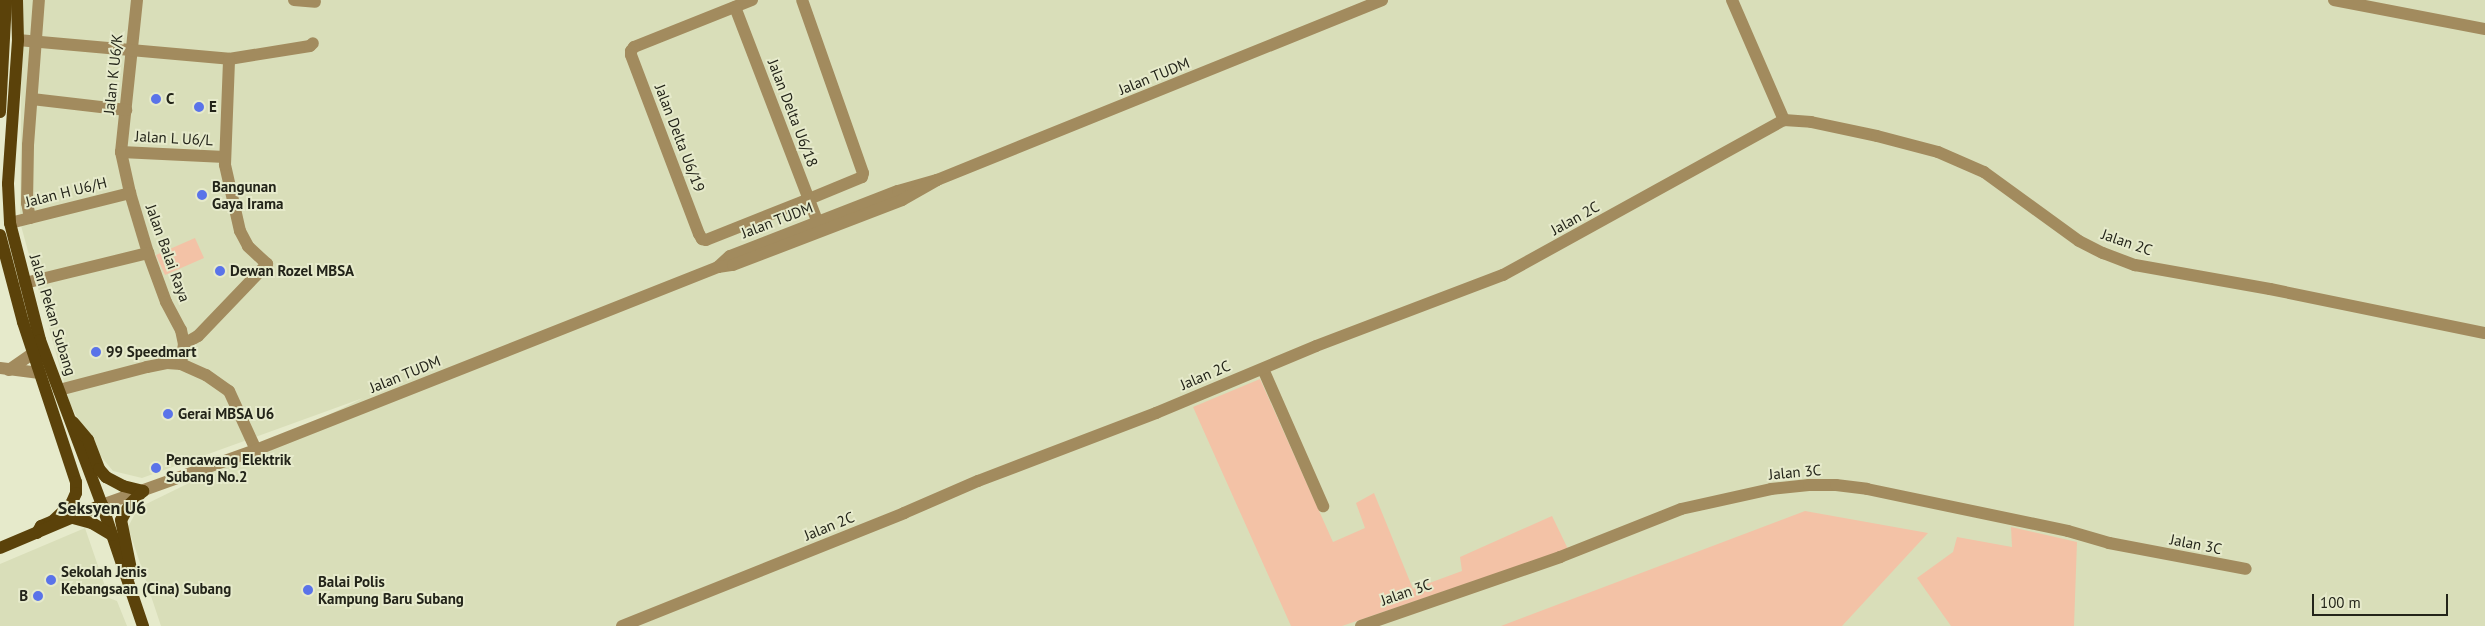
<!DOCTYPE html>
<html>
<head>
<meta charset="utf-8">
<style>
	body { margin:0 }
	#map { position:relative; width:2485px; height:626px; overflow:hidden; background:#e6eacb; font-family:"PT Sans",sans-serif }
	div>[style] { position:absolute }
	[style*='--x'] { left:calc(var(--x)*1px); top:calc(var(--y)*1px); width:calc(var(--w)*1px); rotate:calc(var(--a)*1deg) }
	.built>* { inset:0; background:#d9deb9 }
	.green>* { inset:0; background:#f3c2a6 }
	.minor>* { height:12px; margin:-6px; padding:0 6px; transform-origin:6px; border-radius:6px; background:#a28b5e }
	.major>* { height:12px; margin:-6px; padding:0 6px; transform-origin:6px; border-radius:6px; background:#5b420a }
	.dots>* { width:14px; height:14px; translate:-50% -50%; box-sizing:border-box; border:2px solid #e6eacb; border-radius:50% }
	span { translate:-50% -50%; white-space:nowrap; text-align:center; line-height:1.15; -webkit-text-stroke:4px #e6eacb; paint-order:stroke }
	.street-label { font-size:15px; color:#232419 }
	.poi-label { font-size:15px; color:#232419; font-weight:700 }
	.left { translate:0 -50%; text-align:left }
	.right { translate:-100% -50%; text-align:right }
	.quarter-label { font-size:18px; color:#232419; font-weight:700 }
	.scale { position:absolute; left:2312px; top:594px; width:136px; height:22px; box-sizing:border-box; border:2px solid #232419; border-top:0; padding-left:6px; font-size:15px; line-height:18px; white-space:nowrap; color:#232419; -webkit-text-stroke:4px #e6eacb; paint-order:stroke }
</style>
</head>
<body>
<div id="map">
	<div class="built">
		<div style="clip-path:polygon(22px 0,2485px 0,2485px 626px,161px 626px,128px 527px,138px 508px,363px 398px,142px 478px,113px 471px,94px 448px,70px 404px,20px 222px)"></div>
		<div style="clip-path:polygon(85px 528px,109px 598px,117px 601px,127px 626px,0 626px,0 564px)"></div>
	</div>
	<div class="green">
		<div style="clip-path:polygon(195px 238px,204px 258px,165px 275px,156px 255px)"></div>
		<div style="clip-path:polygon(1260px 379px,1333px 542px,1365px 528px,1356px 503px,1374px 493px,1413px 589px,1462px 571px,1460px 557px,1552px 516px,1568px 549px,1342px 626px,1291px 626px,1193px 407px)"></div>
		<div style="clip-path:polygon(1805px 511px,1928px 533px,1842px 626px,1501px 626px)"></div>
		<div style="clip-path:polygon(2011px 527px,2077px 542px,2074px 626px,1951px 626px,1917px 578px,1953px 552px,1957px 537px,2012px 547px)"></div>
	</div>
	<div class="minor">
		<div style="--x:137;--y:0;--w:153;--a:96"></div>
		<div style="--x:121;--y:152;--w:42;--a:77.6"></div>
		<div style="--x:130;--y:193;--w:63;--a:73.3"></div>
		<div style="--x:148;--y:253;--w:52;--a:69.8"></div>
		<div style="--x:166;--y:302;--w:32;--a:62"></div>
		<div style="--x:181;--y:330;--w:14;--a:78"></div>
		<div style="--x:184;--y:344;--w:20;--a:99"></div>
		<div style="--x:294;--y:0;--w:21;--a:5"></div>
		<div style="--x:752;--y:0;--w:127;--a:158.3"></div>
		<div style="--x:634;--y:47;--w:5;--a:127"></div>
		<div style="--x:631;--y:51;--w:4;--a:90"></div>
		<div style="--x:631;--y:55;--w:191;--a:69.2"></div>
		<div style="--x:699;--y:234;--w:6;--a:59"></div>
		<div style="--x:702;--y:239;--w:4;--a:14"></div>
		<div style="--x:706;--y:240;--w:111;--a:-21.7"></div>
		<div style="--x:809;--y:199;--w:57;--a:-22.5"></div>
		<div style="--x:862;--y:177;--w:4;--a:-76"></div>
		<div style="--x:863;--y:173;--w:183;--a:-109.4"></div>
		<div style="--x:1732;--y:0;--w:131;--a:66.6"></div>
		<div style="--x:2334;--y:0;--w:154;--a:10.9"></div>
		<div style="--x:735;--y:7;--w:238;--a:69"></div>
		<div style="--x:18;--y:40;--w:212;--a:5.1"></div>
		<div style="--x:229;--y:59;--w:82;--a:-9.1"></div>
		<div style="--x:310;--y:46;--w:4;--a:-45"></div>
		<div style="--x:32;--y:99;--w:95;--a:6.7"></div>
		<div style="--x:121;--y:152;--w:104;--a:2.8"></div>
		<div style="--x:30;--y:218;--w:15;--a:-101"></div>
		<div style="--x:27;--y:203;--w:58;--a:-89"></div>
		<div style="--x:28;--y:145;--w:145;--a:-85.7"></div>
		<div style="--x:10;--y:223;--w:124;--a:-14"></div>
		<div style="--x:718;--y:267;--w:16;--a:-43"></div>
		<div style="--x:730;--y:256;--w:180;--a:-21.2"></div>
		<div style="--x:898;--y:191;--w:41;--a:-15.8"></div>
		<div style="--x:937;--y:180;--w:480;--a:-22"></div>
		<div style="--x:25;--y:283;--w:127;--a:-13.7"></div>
		<div style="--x:184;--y:344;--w:16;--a:-30"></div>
		<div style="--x:198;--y:336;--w:100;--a:-46.2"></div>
		<div style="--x:267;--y:264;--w:26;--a:-137"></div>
		<div style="--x:248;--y:246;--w:17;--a:-118"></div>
		<div style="--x:240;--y:231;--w:68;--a:-102.8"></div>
		<div style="--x:225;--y:165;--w:106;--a:-87.8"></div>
		<div style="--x:0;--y:368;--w:40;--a:7.1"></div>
		<div style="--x:1263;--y:369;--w:150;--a:66.3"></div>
		<div style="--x:9;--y:370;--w:29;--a:-35"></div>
		<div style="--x:59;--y:390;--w:91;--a:-14.6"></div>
		<div style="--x:147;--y:367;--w:20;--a:-11"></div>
		<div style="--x:167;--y:363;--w:14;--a:4"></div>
		<div style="--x:181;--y:364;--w:27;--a:24"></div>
		<div style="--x:206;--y:375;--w:28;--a:35"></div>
		<div style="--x:229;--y:391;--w:65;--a:65.4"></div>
		<div style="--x:102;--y:505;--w:164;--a:-19.7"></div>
		<div style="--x:256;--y:450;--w:497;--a:-21.6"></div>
		<div style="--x:718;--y:267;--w:15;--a:-8"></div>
		<div style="--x:733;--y:265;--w:181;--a:-21"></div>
		<div style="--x:902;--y:200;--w:40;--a:-29.7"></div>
		<div style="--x:622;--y:626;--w:304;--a:-21.8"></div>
		<div style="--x:904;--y:513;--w:81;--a:-23.4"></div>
		<div style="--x:978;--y:481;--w:191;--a:-20.9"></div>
		<div style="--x:1156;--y:413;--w:173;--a:-22.7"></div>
		<div style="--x:1316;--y:346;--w:200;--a:-20.8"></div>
		<div style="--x:1503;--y:275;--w:321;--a:-28.9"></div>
		<div style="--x:1784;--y:120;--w:27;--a:4"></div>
		<div style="--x:1811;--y:122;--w:67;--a:12"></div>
		<div style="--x:1877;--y:136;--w:63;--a:14.7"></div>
		<div style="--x:1938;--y:152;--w:50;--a:23.5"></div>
		<div style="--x:1984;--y:172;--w:117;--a:36"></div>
		<div style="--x:2079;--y:241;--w:27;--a:27"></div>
		<div style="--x:2103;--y:253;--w:34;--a:21"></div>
		<div style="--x:2135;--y:265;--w:137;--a:10.1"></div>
		<div style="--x:2270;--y:289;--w:219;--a:11.6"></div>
		<div style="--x:1361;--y:626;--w:211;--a:-19.1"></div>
		<div style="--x:1560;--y:557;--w:130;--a:-21.6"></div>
		<div style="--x:1681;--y:509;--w:92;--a:-12.5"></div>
		<div style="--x:1771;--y:489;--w:38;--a:-6"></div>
		<div style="--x:1809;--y:485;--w:27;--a:0"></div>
		<div style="--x:1836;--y:485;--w:31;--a:7"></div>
		<div style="--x:1867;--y:489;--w:205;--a:11.8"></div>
		<div style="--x:2068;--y:531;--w:43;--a:16.3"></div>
		<div style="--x:2109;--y:543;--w:139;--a:10.7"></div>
	</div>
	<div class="major">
		<div style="--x:17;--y:0;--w:40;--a:88.6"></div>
		<div style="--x:18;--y:40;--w:144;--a:94"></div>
		<div style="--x:8;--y:184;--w:39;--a:87"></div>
		<div style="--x:10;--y:223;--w:121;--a:75.6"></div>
		<div style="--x:40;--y:340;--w:176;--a:69.4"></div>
		<div style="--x:102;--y:505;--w:128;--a:71.3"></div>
		<div style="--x:0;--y:112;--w:112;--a:-86.9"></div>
		<div style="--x:0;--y:235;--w:90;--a:75.2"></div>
		<div style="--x:23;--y:322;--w:169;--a:71.7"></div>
		<div style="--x:76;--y:482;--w:11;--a:90"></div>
		<div style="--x:76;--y:493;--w:12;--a:114"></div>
		<div style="--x:71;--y:504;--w:25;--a:137"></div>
		<div style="--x:53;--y:521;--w:13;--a:157"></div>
		<div style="--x:41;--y:526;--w:8;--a:120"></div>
		<div style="--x:73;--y:422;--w:23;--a:50"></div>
		<div style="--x:88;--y:440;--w:31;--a:69"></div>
		<div style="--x:99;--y:469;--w:11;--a:49"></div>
		<div style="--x:106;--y:477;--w:19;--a:28"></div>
		<div style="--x:123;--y:486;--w:21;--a:14"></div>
		<div style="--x:143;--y:491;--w:18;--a:135"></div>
		<div style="--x:130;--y:504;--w:18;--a:119"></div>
		<div style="--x:121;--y:520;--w:55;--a:78.5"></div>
		<div style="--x:73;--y:518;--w:20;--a:15"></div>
		<div style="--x:92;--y:523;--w:23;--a:31"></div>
		<div style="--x:0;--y:548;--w:111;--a:-22.9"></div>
	</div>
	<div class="dots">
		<div style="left:156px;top:99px;background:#5a73e9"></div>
		<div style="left:199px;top:107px;background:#5a73e9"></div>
		<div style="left:202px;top:195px;background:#5a73e9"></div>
		<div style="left:220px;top:271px;background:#5a73e9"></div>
		<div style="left:96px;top:352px;background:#5a73e9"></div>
		<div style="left:168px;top:414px;background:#5a73e9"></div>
		<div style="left:156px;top:468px;background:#5a73e9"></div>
		<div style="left:51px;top:580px;background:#5a73e9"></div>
		<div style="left:308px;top:590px;background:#5a73e9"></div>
		<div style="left:38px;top:596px;background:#5a73e9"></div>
	</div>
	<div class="street-label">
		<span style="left:113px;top:74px;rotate:-84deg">Jalan K U6/K</span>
		<span style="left:1154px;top:76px;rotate:-22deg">Jalan TUDM</span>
		<span style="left:793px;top:113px;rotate:69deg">Jalan Delta U6/18</span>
		<span style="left:174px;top:138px;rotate:3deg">Jalan L U6/L</span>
		<span style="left:680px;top:138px;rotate:69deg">Jalan Delta U6/19</span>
		<span style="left:66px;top:192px;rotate:-14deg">Jalan H U6/H</span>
		<span style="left:1575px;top:218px;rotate:-29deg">Jalan 2C</span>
		<span style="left:777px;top:220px;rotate:-21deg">Jalan TUDM</span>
		<span style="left:2127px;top:242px;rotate:19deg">Jalan 2C</span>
		<span style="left:168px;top:253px;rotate:70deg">Jalan Balai Raya</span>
		<span style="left:53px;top:315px;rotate:73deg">Jalan Pekan Subang</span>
		<span style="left:405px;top:374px;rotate:-22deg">Jalan TUDM</span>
		<span style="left:1205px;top:375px;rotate:-23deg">Jalan 2C</span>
		<span style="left:1795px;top:472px;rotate:-5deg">Jalan 3C</span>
		<span style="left:829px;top:526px;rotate:-22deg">Jalan 2C</span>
		<span style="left:2196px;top:544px;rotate:11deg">Jalan 3C</span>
		<span style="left:1406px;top:592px;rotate:-19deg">Jalan 3C</span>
	</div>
	<div class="poi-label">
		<span class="left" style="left:166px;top:99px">C</span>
		<span class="left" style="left:209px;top:107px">E</span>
		<span class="left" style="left:212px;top:195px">Bangunan<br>Gaya Irama</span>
		<span class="left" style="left:230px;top:271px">Dewan Rozel MBSA</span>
		<span class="left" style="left:106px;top:352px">99 Speedmart</span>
		<span class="left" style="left:178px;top:414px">Gerai MBSA U6</span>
		<span class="left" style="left:166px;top:468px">Pencawang Elektrik<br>Subang No.2</span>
		<span class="left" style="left:61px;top:580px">Sekolah Jenis<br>Kebangsaan (Cina) Subang</span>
		<span class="left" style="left:318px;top:590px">Balai Polis<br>Kampung Baru Subang</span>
		<span class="right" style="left:28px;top:596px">B</span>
	</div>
	<div class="quarter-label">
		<span style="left:102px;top:508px">Seksyen U6</span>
	</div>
	<div class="scale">100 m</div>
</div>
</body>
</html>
